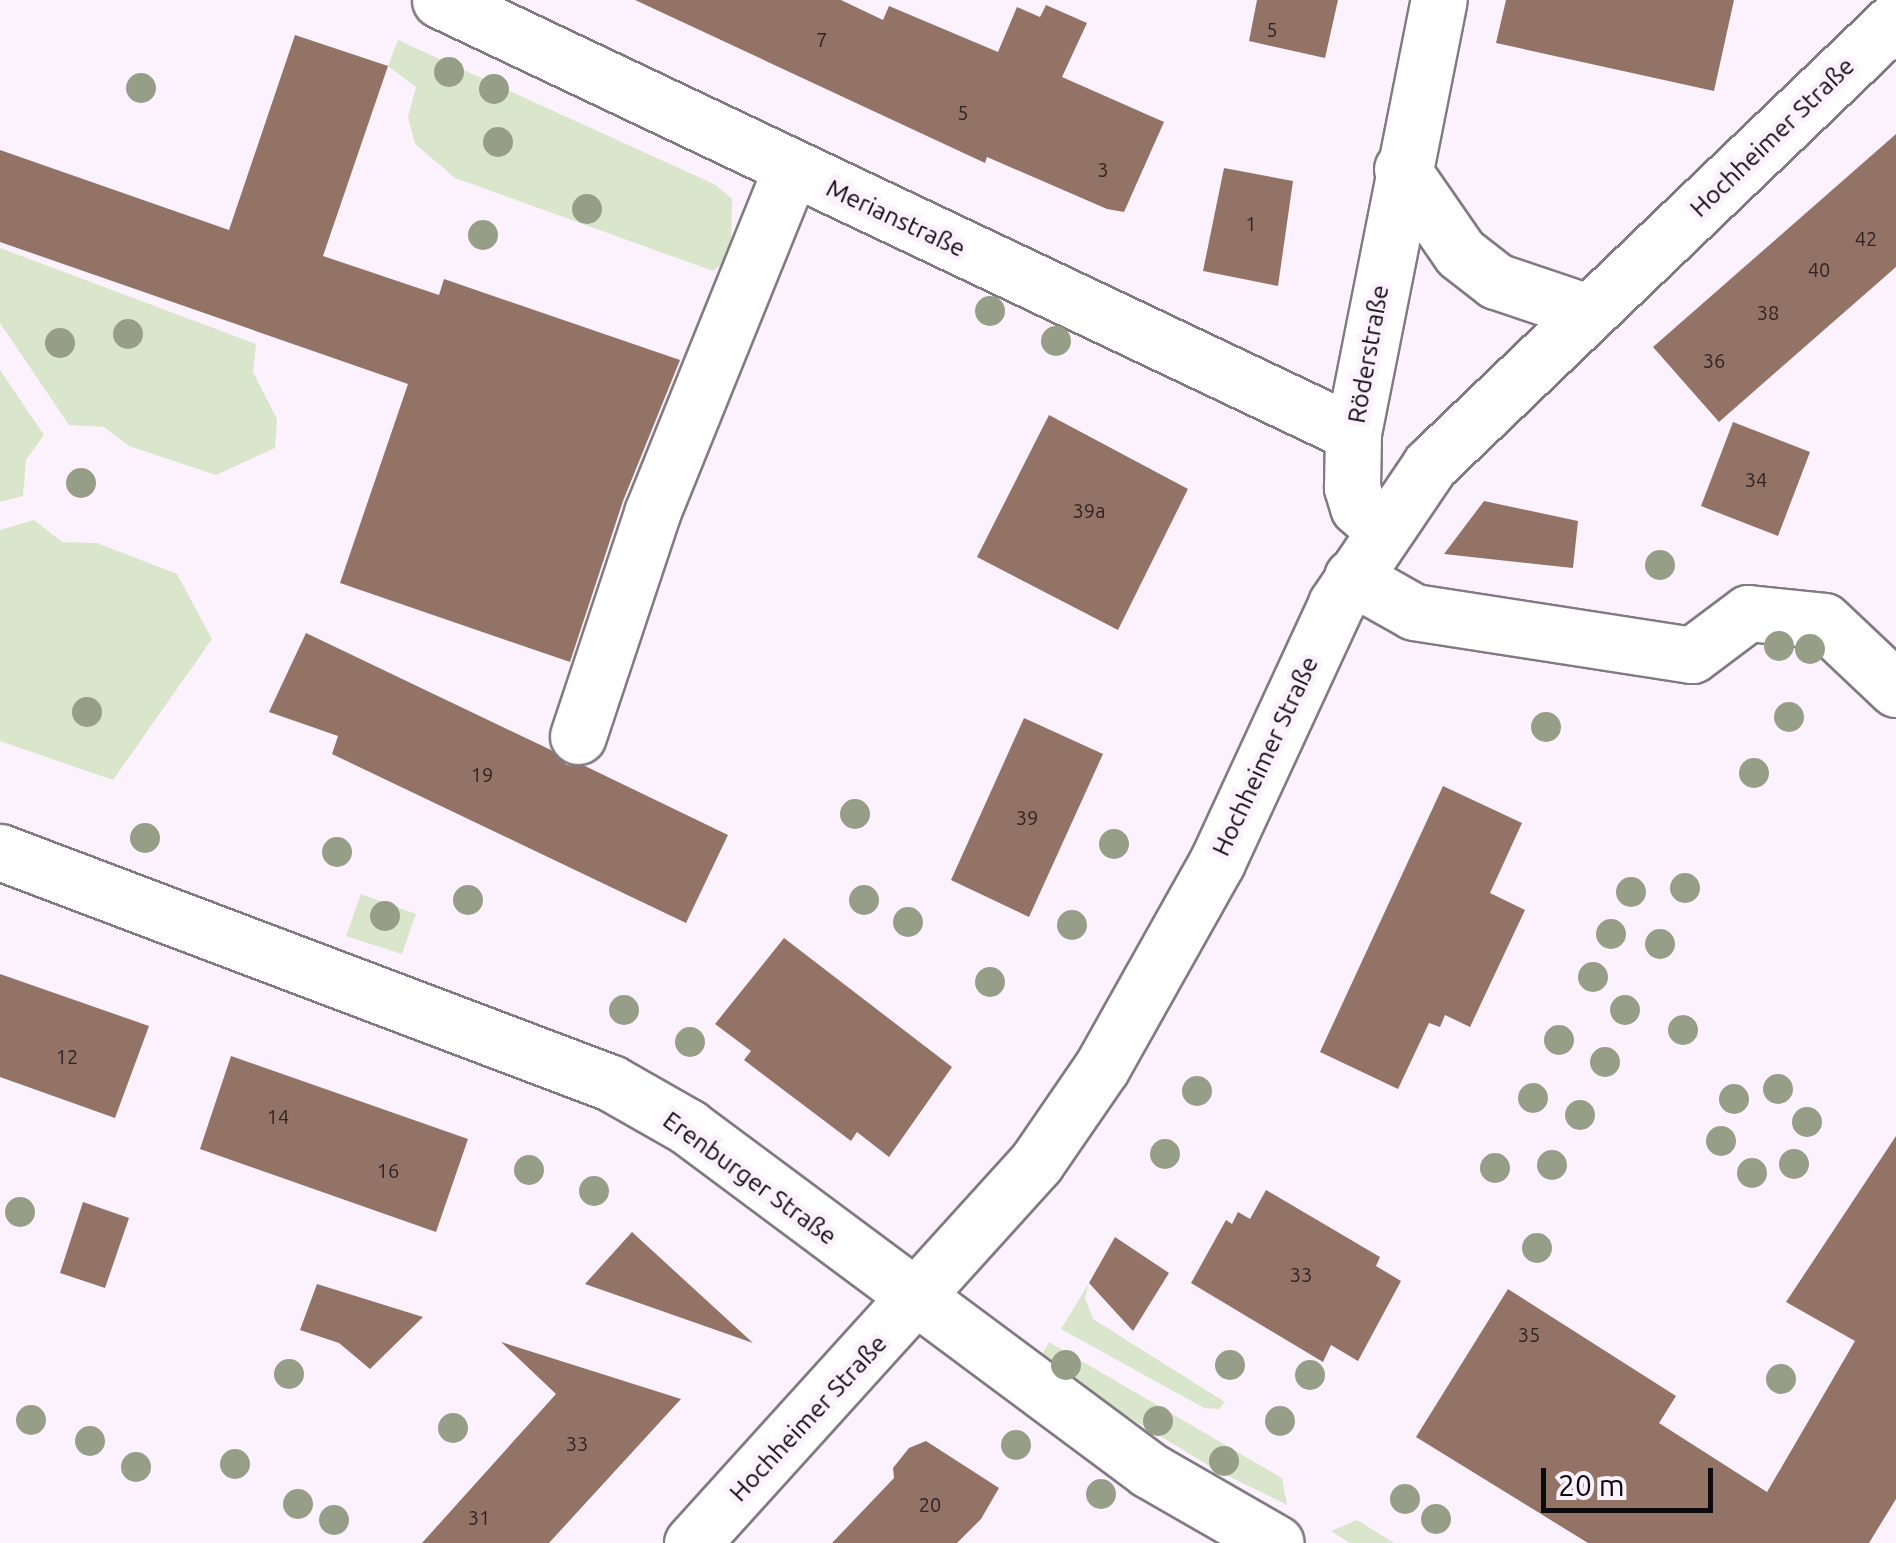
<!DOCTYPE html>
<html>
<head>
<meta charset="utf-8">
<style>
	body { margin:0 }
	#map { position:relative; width:1896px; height:1543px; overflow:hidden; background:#fcf2fd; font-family:Ubuntu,sans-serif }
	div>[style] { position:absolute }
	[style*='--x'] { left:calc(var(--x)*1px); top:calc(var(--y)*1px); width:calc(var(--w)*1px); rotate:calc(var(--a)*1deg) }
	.green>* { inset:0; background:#d9e6cb }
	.building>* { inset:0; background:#947367 }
	.roads { filter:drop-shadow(2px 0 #827a83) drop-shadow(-2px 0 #827a83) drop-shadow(0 2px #827a83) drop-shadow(0 -2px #827a83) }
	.minor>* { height:55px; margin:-27.5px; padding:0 27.5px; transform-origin:27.5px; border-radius:27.5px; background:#fff }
	.trees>* { width:30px; height:30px; margin:-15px; border-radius:50%; background:#979e88 }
	span { translate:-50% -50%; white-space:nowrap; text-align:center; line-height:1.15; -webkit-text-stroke:10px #fcf2fd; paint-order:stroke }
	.number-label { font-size:20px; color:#2f2424 }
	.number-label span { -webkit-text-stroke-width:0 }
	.street-label { font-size:25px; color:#0d0a0d }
	.scale { position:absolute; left:1541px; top:1468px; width:172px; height:45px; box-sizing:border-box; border:5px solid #0d0a0d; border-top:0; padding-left:12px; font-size:30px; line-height:35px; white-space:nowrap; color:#0d0a0d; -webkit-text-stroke:8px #fcf2fd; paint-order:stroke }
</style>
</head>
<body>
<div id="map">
	<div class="green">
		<div style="clip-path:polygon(398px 40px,716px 185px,732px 199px,731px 257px,713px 271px,455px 178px,415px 144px,408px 117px,416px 87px,388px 66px)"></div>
		<div style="clip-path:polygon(0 248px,256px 344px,253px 372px,277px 419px,275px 448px,216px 475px,129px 446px,104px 427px,69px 425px,0 323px)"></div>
		<div style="clip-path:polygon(0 370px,44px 435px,26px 460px,23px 496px,0 502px)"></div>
		<div style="clip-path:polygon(34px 520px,62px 542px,97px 543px,177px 574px,212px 639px,113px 780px,0 741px,0 530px)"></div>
		<div style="clip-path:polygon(361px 894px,416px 914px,402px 954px,346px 936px)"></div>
		<div style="clip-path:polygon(1089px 1283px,1085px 1298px,1093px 1319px,1225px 1402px,1219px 1409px,1204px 1408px,1061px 1329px)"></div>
		<div style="clip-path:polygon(1049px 1342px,1282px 1478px,1287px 1505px,1216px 1470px,1038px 1362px)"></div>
		<div style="clip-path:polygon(1357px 1520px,1394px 1543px,1350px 1543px,1331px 1531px)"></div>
	</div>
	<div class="building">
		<div style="clip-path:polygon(635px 0,841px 0,883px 20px,889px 6px,998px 52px,1017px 7px,1040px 17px,1046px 5px,1087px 23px,1062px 77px,1164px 122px,1124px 212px,1107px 209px,987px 157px,985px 163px)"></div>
		<div style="clip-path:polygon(1257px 0,1338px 0,1325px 58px,1249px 41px)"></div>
		<div style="clip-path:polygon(1506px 0,1734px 0,1714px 91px,1496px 43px)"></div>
		<div style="clip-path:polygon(295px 35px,388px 66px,323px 256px,439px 295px,444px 279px,680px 360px,623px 501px,570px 662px,340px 583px,408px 384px,0 242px,0 150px,229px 230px)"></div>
		<div style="clip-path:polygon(1896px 134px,1896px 267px,1719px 422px,1653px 347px)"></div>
		<div style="clip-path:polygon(1224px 168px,1293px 181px,1278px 286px,1203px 271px)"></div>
		<div style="clip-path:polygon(1049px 415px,1188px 489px,1118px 630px,977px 557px)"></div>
		<div style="clip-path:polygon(1733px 422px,1810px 452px,1778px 536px,1701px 506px)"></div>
		<div style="clip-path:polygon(1484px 501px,1578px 521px,1573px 568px,1444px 554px)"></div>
		<div style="clip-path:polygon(306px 633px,551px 750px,567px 765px,585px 766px,728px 835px,686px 923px,332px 754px,338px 736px,269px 712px)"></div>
		<div style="clip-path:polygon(1024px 718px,1103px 754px,1029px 917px,951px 880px)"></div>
		<div style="clip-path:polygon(1443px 786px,1522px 823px,1490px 893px,1525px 910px,1470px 1027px,1445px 1015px,1440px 1027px,1429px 1023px,1398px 1089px,1320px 1052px)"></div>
		<div style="clip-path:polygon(784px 938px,952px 1067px,889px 1157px,857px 1132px,851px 1141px,744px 1060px,751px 1051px,715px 1024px)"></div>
		<div style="clip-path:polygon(0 974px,149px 1026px,115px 1118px,0 1077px)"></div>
		<div style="clip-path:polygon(231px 1056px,468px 1139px,436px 1232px,200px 1149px)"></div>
		<div style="clip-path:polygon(1896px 1136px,1896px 1499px,1869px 1543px,1588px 1543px,1416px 1437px,1508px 1289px,1676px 1396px,1659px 1423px,1767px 1492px,1855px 1341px,1786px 1302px)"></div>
		<div style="clip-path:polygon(1266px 1190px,1380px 1257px,1376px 1266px,1401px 1281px,1358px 1361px,1331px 1345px,1323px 1362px,1191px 1283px,1226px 1220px,1232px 1224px,1238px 1212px,1250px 1219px)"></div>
		<div style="clip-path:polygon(83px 1202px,129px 1218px,105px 1288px,60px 1273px)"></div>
		<div style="clip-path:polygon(632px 1232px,753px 1343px,585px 1284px)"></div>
		<div style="clip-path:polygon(1115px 1237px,1169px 1273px,1133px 1331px,1089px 1283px)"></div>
		<div style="clip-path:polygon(317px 1284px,423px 1317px,370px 1369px,339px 1343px,300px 1330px)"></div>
		<div style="clip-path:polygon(501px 1342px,681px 1399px,549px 1543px,422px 1543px,556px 1394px)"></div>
		<div style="clip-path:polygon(926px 1441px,999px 1488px,981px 1519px,957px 1543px,832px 1543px,894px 1478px,893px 1468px,909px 1448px)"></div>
	</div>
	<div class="roads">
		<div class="minor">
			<div style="--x:440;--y:0;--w:1010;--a:25.37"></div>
			<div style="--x:1402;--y:169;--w:102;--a:55.4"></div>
			<div style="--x:1460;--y:253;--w:46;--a:37.9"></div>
			<div style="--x:1496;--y:281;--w:97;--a:18.6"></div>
			<div style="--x:1383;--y:529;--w:33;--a:-139"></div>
			<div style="--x:1358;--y:507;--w:21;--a:-107"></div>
			<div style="--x:1352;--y:487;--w:54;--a:-88.9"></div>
			<div style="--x:1353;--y:433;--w:441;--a:-78.8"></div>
			<div style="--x:1352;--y:577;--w:71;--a:29.4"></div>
			<div style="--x:1414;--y:612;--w:281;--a:8.8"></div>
			<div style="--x:1692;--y:655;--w:70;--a:-36.9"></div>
			<div style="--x:1748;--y:613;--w:76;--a:6"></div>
			<div style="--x:1824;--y:621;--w:99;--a:43.4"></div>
			<div style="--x:578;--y:736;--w:235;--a:-71.6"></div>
			<div style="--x:652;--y:513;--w:371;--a:-68"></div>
			<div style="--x:0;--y:852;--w:653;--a:20.71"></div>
			<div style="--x:611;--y:1083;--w:89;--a:29.7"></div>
			<div style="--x:688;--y:1127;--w:575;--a:36.65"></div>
			<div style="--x:1149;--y:1470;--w:146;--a:29.9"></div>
			<div style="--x:692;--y:1543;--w:513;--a:-47.85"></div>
			<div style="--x:1036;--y:1163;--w:116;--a:-55.5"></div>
			<div style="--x:1102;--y:1067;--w:235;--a:-60.7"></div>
			<div style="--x:1217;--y:862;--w:284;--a:-65.2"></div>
			<div style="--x:1336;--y:604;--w:168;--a:-55.9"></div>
			<div style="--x:1430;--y:465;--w:645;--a:-43.74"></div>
		</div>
	</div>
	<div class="trees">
		<div style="left:449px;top:72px"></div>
		<div style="left:141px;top:88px"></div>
		<div style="left:494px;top:89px"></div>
		<div style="left:498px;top:142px"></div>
		<div style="left:587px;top:209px"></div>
		<div style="left:483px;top:235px"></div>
		<div style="left:990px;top:311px"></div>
		<div style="left:128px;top:334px"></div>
		<div style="left:1056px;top:341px"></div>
		<div style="left:60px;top:343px"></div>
		<div style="left:81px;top:483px"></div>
		<div style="left:1660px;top:565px"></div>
		<div style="left:1779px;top:646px"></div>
		<div style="left:1810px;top:649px"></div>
		<div style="left:87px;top:712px"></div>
		<div style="left:1789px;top:717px"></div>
		<div style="left:1546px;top:727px"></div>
		<div style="left:1754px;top:773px"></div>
		<div style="left:855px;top:814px"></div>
		<div style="left:145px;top:838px"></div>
		<div style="left:1114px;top:844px"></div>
		<div style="left:337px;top:852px"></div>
		<div style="left:1685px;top:888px"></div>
		<div style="left:1631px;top:892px"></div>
		<div style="left:468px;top:900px"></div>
		<div style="left:864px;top:900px"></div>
		<div style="left:385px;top:916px"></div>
		<div style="left:908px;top:922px"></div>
		<div style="left:1072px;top:925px"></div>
		<div style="left:1611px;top:934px"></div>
		<div style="left:1660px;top:944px"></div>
		<div style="left:1593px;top:977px"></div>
		<div style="left:990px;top:982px"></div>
		<div style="left:624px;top:1010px"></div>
		<div style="left:1625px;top:1010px"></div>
		<div style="left:1683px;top:1030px"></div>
		<div style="left:1559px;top:1040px"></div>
		<div style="left:690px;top:1042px"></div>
		<div style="left:1605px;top:1062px"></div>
		<div style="left:1778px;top:1089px"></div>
		<div style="left:1197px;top:1091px"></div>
		<div style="left:1533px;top:1098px"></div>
		<div style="left:1734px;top:1099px"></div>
		<div style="left:1580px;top:1115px"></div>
		<div style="left:1807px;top:1122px"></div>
		<div style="left:1721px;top:1141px"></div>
		<div style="left:1165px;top:1154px"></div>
		<div style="left:1794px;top:1164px"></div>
		<div style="left:1552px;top:1165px"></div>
		<div style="left:1495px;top:1168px"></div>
		<div style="left:529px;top:1170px"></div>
		<div style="left:1752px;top:1173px"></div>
		<div style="left:594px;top:1191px"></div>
		<div style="left:20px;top:1212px"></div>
		<div style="left:1537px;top:1248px"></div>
		<div style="left:1066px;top:1365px"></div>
		<div style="left:1230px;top:1365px"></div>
		<div style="left:289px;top:1374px"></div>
		<div style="left:1310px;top:1375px"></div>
		<div style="left:1781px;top:1379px"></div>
		<div style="left:31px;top:1420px"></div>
		<div style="left:1158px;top:1421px"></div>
		<div style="left:1280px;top:1421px"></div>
		<div style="left:453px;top:1428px"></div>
		<div style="left:90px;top:1441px"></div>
		<div style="left:1016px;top:1445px"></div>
		<div style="left:1224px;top:1461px"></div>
		<div style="left:235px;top:1464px"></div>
		<div style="left:136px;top:1467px"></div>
		<div style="left:1101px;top:1494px"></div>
		<div style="left:1405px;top:1499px"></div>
		<div style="left:298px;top:1504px"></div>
		<div style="left:1436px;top:1519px"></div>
		<div style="left:334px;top:1520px"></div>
	</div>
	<div class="number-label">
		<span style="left:1272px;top:29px">5</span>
		<span style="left:822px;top:39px">7</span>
		<span style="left:963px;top:112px">5</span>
		<span style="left:1103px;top:169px">3</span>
		<span style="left:1251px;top:223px">1</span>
		<span style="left:1866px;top:238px">42</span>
		<span style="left:1819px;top:269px">40</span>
		<span style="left:1768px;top:312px">38</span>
		<span style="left:1714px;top:360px">36</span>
		<span style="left:1756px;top:479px">34</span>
		<span style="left:1089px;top:510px">39a</span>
		<span style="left:482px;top:774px">19</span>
		<span style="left:1027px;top:817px">39</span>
		<span style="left:67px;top:1056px">12</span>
		<span style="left:278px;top:1116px">14</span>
		<span style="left:388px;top:1170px">16</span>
		<span style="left:1301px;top:1274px">33</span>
		<span style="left:1529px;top:1334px">35</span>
		<span style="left:577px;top:1443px">33</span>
		<span style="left:930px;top:1504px">20</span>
		<span style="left:479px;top:1517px">31</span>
	</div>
	<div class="street-label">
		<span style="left:1772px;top:137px;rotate:-44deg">Hochheimer Straße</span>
		<span style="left:896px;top:218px;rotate:25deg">Merianstraße</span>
		<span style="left:1368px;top:354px;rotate:-80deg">Röderstraße</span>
		<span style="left:1265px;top:756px;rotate:-65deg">Hochheimer Straße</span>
		<span style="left:750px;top:1178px;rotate:36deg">Erenburger Straße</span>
		<span style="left:808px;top:1418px;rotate:-47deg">Hochheimer Straße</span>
	</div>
	<div class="scale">20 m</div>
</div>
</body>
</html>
